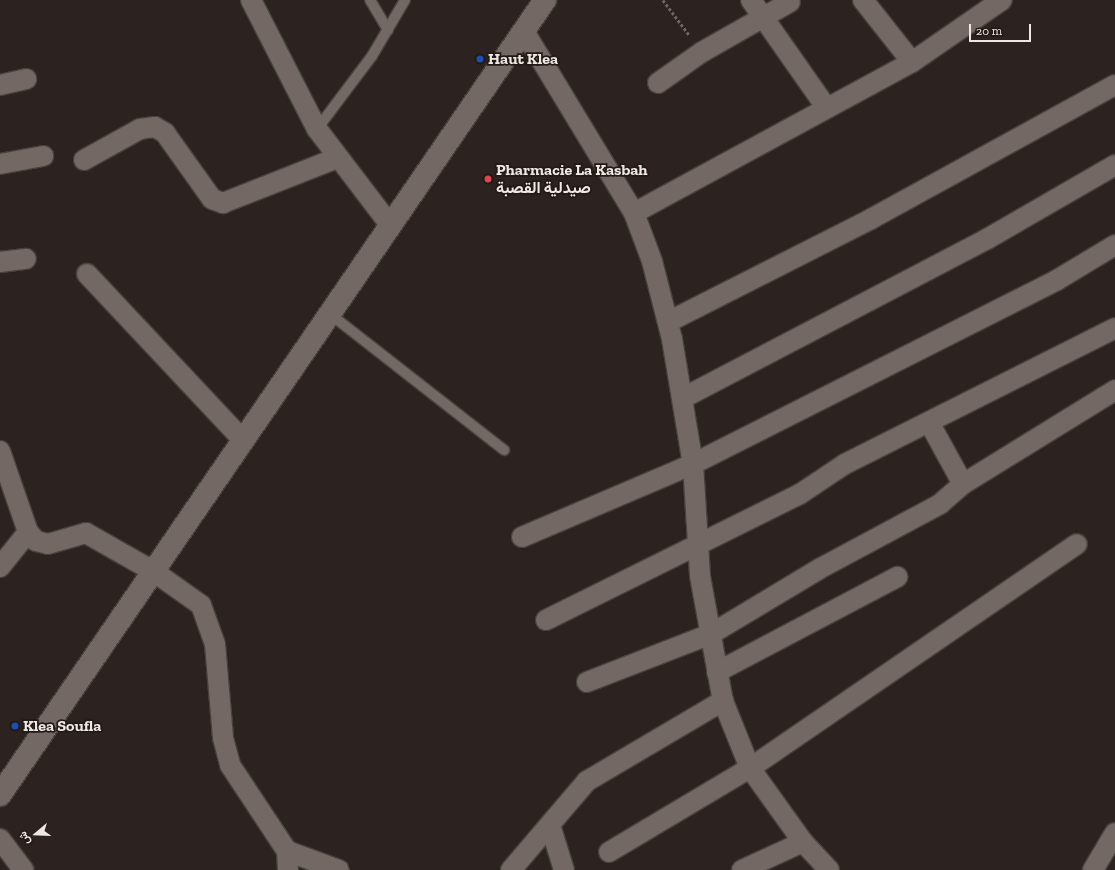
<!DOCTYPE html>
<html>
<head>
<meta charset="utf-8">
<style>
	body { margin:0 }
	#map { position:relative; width:1115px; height:870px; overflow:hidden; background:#2c2320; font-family:"Zilla Slab",Vazirmatn,serif }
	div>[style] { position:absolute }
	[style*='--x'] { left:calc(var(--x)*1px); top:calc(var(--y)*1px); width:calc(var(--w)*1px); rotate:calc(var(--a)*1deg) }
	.path>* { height:2.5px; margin-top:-1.25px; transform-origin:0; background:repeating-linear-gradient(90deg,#6d6562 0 3px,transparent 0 5px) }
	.roads { filter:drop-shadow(1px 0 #48413e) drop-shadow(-1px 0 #48413e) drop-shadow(0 1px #48413e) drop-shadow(0 -1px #48413e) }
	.service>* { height:10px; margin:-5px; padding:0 5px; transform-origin:5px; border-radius:5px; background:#736864 }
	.minor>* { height:20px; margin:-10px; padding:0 10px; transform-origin:10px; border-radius:10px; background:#736864 }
	.secondary>* { height:22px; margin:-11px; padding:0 11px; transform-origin:11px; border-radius:11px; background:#736864 }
	.dots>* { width:11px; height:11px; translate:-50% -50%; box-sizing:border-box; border:2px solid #221a16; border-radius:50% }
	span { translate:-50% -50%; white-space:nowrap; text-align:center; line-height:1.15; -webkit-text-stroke:3.5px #221a16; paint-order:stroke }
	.poi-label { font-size:16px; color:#eee8e5; font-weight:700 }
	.left { translate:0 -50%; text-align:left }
	.north { position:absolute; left:16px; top:814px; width:40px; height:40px; -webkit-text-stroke:3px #221a16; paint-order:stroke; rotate:251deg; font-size:11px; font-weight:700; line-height:16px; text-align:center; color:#eee8e5 }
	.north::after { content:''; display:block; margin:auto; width:14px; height:18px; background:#eee8e5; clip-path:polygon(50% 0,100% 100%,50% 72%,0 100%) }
	.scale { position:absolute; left:969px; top:24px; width:62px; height:18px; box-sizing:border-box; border:2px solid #eee8e5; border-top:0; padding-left:5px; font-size:12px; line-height:14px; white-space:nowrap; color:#eee8e5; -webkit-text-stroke:3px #221a16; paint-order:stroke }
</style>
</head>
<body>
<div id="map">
	<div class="path">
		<div style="--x:663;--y:0;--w:45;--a:53.1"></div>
	</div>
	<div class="roads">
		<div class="service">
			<div style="--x:370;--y:0;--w:35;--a:59"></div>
			<div style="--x:317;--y:129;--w:91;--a:-53"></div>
			<div style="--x:372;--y:56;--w:65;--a:-59.5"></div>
			<div style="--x:330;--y:314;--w:221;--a:38"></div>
		</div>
		<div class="minor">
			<div style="--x:251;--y:0;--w:145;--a:62.9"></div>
			<div style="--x:317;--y:129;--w:122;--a:52.7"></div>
			<div style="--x:751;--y:0;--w:131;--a:55"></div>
			<div style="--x:863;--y:0;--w:79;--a:51.7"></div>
			<div style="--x:525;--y:33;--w:210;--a:58.8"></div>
			<div style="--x:634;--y:213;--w:51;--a:69.4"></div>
			<div style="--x:652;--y:261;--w:81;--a:75.6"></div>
			<div style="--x:672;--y:339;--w:127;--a:80.5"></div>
			<div style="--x:693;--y:464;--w:112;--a:86.4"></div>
			<div style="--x:700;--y:576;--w:127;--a:79.6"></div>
			<div style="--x:723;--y:701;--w:72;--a:68.1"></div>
			<div style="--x:750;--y:768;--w:91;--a:54.4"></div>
			<div style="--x:803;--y:842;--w:38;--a:47"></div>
			<div style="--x:658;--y:83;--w:54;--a:-35.2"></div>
			<div style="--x:702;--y:52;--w:101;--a:-29.6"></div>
			<div style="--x:0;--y:85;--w:27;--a:-13"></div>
			<div style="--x:84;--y:160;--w:64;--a:-29"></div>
			<div style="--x:140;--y:129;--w:15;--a:-8"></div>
			<div style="--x:155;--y:127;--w:12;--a:31"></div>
			<div style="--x:165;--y:133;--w:81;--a:54.5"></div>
			<div style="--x:212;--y:199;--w:12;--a:20"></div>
			<div style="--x:223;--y:203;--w:123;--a:-21.5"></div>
			<div style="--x:0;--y:164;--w:44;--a:-10.5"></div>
			<div style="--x:634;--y:213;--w:316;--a:-28.5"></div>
			<div style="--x:912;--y:62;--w:109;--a:-34.6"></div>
			<div style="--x:0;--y:262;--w:26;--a:-7"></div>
			<div style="--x:87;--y:274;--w:228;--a:46.8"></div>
			<div style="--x:668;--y:322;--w:228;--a:-26.9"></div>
			<div style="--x:871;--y:219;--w:278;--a:-28.8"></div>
			<div style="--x:683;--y:398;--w:343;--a:-27.6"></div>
			<div style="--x:987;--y:239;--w:148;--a:-30"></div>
			<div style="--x:930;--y:424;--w:68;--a:61.2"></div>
			<div style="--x:963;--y:484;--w:179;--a:-31.7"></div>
			<div style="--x:0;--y:451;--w:86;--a:70.9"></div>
			<div style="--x:28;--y:532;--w:12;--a:48"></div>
			<div style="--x:36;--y:541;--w:12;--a:14"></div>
			<div style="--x:48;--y:544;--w:40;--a:-16"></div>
			<div style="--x:86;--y:533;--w:77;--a:29.6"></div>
			<div style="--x:153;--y:571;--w:59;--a:35.3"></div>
			<div style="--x:201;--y:605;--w:41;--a:70.3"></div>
			<div style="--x:215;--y:644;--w:94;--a:85.1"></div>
			<div style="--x:223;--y:738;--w:28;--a:75"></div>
			<div style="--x:230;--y:765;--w:103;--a:56.5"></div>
			<div style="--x:287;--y:851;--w:55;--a:20.1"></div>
			<div style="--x:522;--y:537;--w:186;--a:-23.1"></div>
			<div style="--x:693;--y:464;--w:408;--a:-26.8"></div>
			<div style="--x:1057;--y:280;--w:68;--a:-31.1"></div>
			<div style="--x:0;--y:567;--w:45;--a:-51.3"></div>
			<div style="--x:546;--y:620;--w:284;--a:-26.4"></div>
			<div style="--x:800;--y:494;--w:54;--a:-33.7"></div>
			<div style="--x:845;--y:464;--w:302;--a:-26.7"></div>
			<div style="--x:717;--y:672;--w:204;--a:-27.8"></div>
			<div style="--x:587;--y:682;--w:133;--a:-21.2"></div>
			<div style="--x:711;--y:634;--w:126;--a:-31"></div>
			<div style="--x:819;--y:569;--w:137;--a:-28.2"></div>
			<div style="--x:940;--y:504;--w:30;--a:-41"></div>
			<div style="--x:550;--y:825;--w:47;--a:72.7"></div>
			<div style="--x:0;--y:839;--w:39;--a:53"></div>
			<div style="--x:287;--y:851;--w:19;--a:87"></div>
			<div style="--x:609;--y:852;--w:164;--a:-30.8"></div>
			<div style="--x:750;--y:768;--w:396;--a:-34.4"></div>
			<div style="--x:511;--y:870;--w:117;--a:-49.5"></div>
			<div style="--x:587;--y:781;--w:158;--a:-30.5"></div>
			<div style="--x:742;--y:870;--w:67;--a:-24.7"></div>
			<div style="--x:1093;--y:870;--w:43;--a:-59.3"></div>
		</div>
		<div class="secondary">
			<div style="--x:0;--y:795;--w:964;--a:-55.57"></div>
		</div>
	</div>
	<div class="dots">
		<div style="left:480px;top:59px;background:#1a4fb4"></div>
		<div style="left:488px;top:179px;background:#e0444e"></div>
		<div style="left:15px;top:726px;background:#1a4fb4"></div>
	</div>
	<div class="poi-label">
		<span class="left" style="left:488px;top:59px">Haut Klea</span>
		<span class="left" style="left:496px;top:179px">Pharmacie La Kasbah<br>صيدلية القصبة</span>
		<span class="left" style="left:23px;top:726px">Klea Soufla</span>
	</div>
	<div class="north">ش</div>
	<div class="scale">20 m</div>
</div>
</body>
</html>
